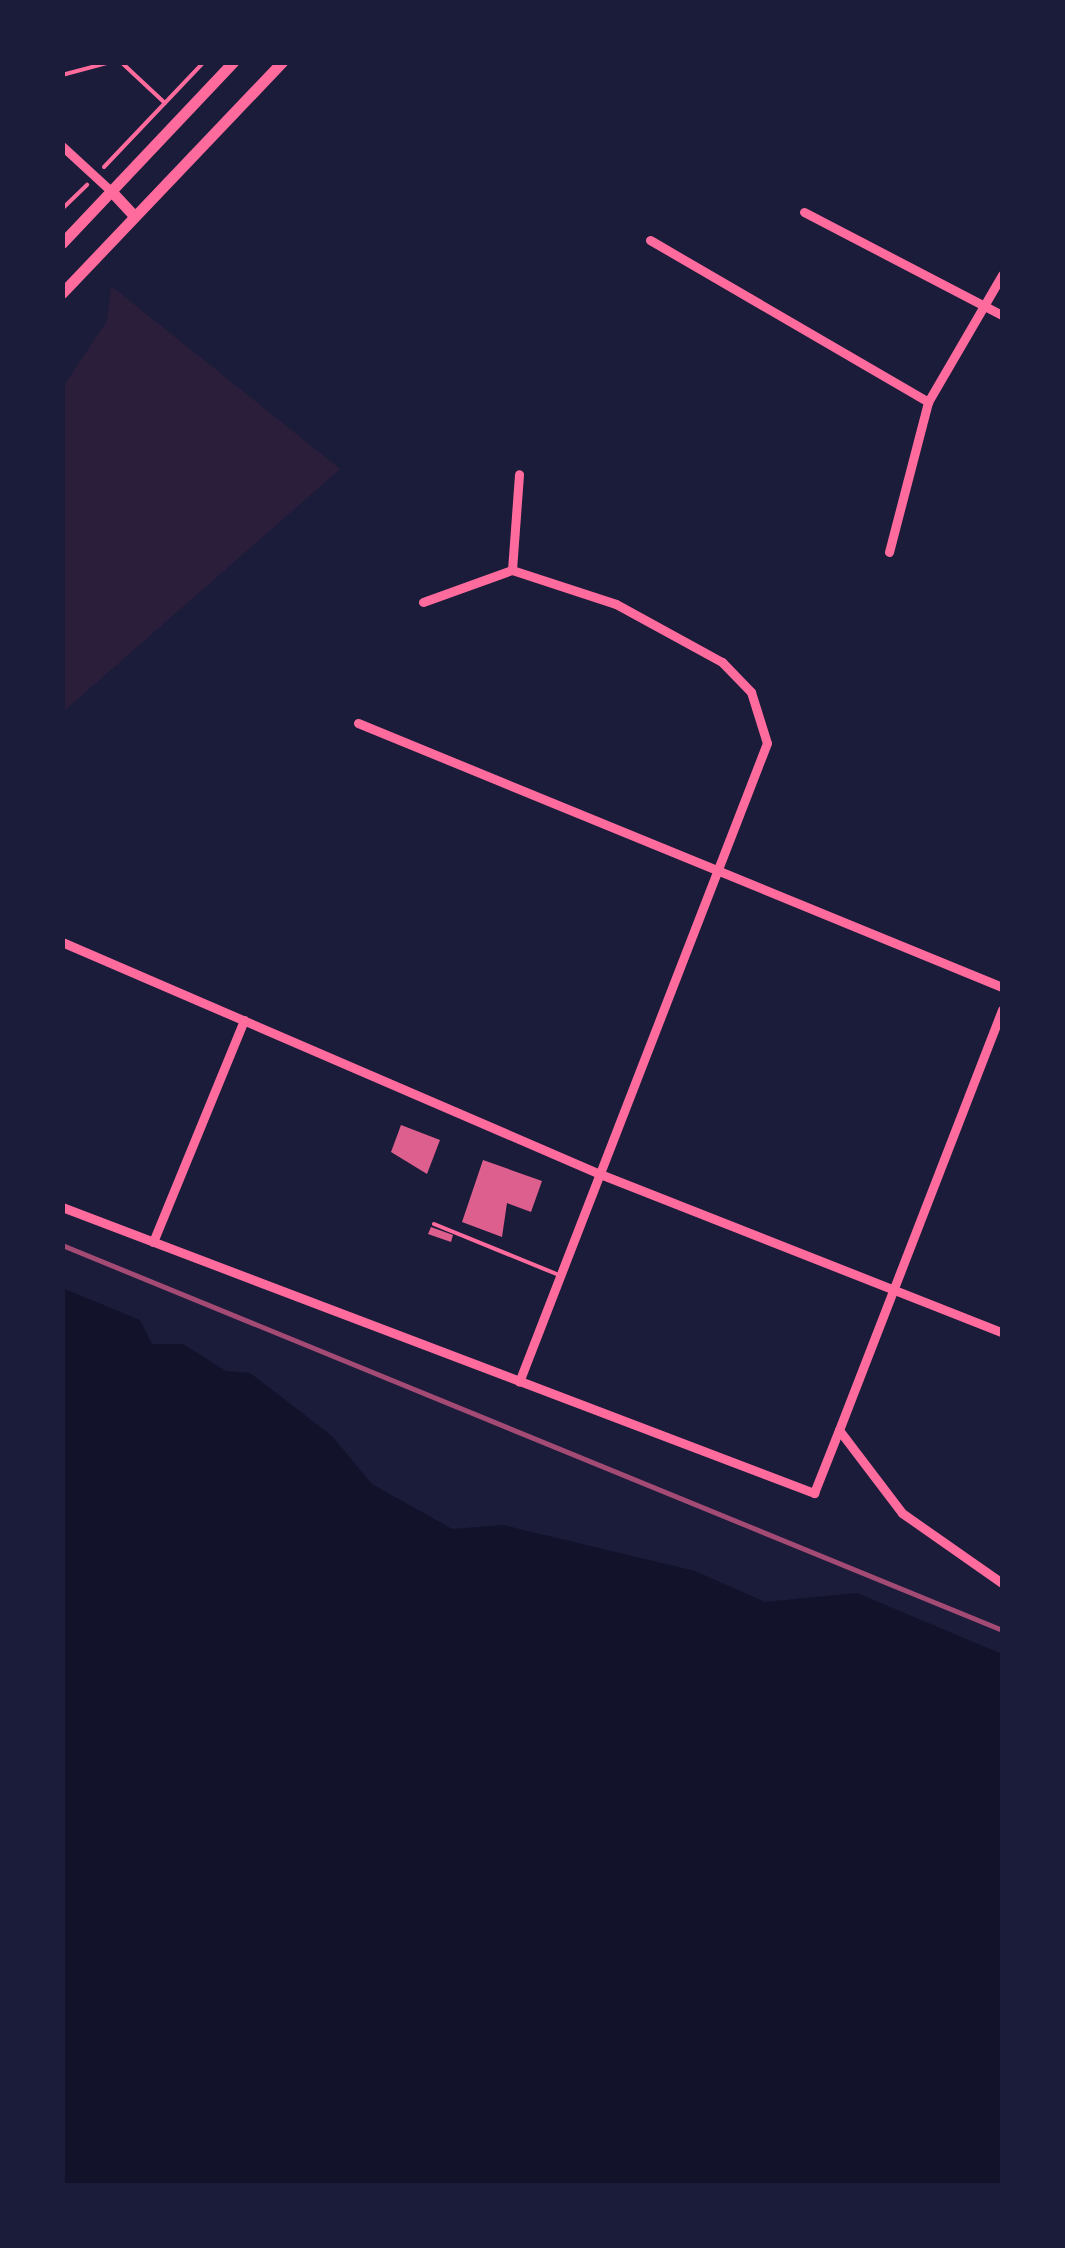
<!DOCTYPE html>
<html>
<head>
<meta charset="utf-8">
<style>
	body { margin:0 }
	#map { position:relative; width:1065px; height:2248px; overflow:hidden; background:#1b1b3a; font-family:Roboto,sans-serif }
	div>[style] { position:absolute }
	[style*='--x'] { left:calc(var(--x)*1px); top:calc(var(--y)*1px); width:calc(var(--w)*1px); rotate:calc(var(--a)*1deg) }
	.green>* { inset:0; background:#2a1e3b }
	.water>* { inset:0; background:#12122b }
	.building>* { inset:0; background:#dd5f8e }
	.path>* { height:4px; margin:-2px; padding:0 2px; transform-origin:2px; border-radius:2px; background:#ff6b9d }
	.service>* { height:4px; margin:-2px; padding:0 2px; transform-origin:2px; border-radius:2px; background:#ff6b9d }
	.minor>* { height:9px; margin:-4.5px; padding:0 4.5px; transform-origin:4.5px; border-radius:4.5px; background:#ff6b9d }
	.secondary>* { height:11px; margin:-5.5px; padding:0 5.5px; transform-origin:5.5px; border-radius:5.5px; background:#ff6b9d }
	.rail>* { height:5px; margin:-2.5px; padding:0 2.5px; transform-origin:2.5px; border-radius:2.5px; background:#a44b75 }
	span { translate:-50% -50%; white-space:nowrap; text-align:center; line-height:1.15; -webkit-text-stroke:9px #1b1b3a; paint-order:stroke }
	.frame { position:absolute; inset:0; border:65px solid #1b1b3a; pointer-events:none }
</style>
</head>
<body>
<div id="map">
	<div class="green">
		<div style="clip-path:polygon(111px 286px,340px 469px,63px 712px,63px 387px,107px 321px)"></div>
	</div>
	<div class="water">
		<div style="clip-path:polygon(62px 1288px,140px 1320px,152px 1344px,183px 1344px,226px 1371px,250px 1373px,332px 1436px,372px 1484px,452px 1529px,503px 1525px,695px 1571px,765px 1602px,857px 1593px,1002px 1654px,1002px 2185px,63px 2185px)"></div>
	</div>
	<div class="building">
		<div style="clip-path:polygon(401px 1125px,440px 1140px,427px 1174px,391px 1152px)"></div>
		<div style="clip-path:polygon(483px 1160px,542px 1181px,531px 1212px,507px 1203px,502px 1237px,462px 1222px)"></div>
		<div style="clip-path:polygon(431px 1227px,453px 1235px,451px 1242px,428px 1234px)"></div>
	</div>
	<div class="path">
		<div style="--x:121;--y:62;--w:60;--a:43"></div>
		<div style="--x:104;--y:167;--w:145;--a:-46.4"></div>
		<div style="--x:62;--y:209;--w:35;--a:-44"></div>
	</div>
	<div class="service">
		<div style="--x:62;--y:75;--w:51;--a:-14.9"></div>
		<div style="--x:434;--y:1224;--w:135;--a:22.2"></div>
	</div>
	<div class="minor">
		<div style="--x:62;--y:146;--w:68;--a:42.6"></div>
		<div style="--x:804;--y:212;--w:223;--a:27.5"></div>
		<div style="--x:650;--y:240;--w:322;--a:30.2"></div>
		<div style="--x:889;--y:552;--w:155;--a:-75.4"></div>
		<div style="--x:928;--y:402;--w:147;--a:-59.8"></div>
		<div style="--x:512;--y:570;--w:96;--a:-85.8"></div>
		<div style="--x:423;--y:602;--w:95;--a:-19.8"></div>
		<div style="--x:512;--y:570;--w:109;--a:18.1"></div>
		<div style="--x:616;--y:604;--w:121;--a:28.7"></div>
		<div style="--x:722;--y:662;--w:42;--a:46"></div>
		<div style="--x:751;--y:692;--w:53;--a:72.6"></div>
		<div style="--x:767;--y:743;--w:685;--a:111.21"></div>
		<div style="--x:358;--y:723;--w:696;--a:22.29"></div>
		<div style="--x:62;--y:942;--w:586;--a:23.33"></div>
		<div style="--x:600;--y:1174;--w:432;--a:21.5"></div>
		<div style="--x:62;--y:1207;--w:805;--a:20.82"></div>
		<div style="--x:814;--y:1493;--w:68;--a:-68.4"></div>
		<div style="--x:839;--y:1430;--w:104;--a:52.8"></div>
		<div style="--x:902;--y:1513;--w:122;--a:35"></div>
		<div style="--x:153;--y:1242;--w:240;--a:-67.7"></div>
		<div style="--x:839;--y:1430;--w:451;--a:-68.8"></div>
	</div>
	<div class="secondary">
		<div style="--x:112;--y:192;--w:33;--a:47"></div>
		<div style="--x:62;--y:243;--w:249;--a:-46.6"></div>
		<div style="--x:62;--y:293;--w:319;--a:-46.4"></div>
	</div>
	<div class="rail">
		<div style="--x:62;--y:1245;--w:1016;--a:22.27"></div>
	</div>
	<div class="frame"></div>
</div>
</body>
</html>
